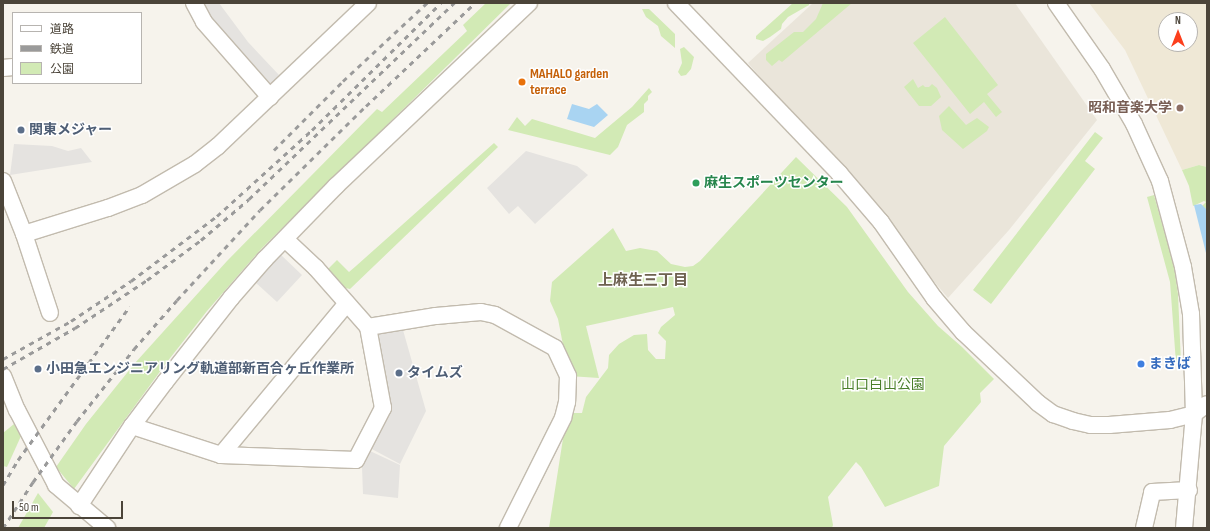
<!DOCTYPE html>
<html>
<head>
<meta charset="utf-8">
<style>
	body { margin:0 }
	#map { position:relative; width:1210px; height:531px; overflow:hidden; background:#f6f3ec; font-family:"Sofia Sans Condensed","Noto Sans JP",sans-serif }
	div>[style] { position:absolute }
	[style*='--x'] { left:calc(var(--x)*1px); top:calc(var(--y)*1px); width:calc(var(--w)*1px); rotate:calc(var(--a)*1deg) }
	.residential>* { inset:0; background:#eae5da }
	.education>* { inset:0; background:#efe8d6 }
	.green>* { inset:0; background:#d2eab5 }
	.parking>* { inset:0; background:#e5e3e0 }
	.water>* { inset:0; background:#a9d4f2 }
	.roads { filter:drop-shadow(1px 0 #c2bbae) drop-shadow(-1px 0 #c2bbae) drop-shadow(0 1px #c2bbae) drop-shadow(0 -1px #c2bbae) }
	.minor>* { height:16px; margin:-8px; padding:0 8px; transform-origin:8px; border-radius:8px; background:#fff }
	.rail>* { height:3px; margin-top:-1.5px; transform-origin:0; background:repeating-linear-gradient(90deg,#9a9a9a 0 5px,transparent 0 10px) }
	.dots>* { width:11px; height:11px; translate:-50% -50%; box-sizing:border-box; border:2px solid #fff; border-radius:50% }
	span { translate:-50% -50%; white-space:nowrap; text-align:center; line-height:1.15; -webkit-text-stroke:3px #fff; paint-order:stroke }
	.food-label { font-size:14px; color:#c56008; font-weight:700 }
	.left { translate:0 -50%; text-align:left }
	.education-label { font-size:14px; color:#785e54; font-weight:700 }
	.right { translate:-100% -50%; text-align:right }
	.service-label { font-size:14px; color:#4e5e75; font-weight:700 }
	.leisure-label { font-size:14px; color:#27864d; font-weight:700 }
	.shop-label { font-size:14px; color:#366cbe; font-weight:700 }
	.park-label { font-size:14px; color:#4a7f2a }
	.neighbourhood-label { font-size:15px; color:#6e6250; font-weight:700 }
	.frame { position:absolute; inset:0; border:4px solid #4b4439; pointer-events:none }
	.legend { position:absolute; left:12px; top:12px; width:130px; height:72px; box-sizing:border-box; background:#fff; border:1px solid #b7b4b0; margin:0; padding:5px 7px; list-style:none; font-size:12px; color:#4b4439 }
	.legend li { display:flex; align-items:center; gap:8px; height:20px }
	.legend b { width:20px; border:1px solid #b7b4b0 }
	.north { position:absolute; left:1158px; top:12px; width:40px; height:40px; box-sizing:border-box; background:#fff; border:1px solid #b7b4b0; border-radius:50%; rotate:0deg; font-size:11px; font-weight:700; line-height:16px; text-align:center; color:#4b4439 }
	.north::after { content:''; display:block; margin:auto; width:14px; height:18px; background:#fc3f1d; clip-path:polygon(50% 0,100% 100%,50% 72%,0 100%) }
	.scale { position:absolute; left:12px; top:501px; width:111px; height:18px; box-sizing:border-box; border:2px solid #4b4439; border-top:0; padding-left:5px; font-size:12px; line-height:14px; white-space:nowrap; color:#4b4439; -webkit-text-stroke:3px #fff; paint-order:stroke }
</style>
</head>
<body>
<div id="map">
	<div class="residential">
		<div style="clip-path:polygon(813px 3px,1015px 3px,1097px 120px,1009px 230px,948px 298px,748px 63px)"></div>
	</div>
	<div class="education">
		<div style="clip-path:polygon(evenodd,1089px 3px,1207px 3px,1207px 167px,1199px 165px,1182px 170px,1125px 50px,1089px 3px,1166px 20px,1190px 20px,1190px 44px,1166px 44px,1166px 20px)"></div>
	</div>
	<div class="green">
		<div style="clip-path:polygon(486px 3px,511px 3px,262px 248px,207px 311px,167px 362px,74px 489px,56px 467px,86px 424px,135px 363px,227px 261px,377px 109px,382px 112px,467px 31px,463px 25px)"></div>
		<div style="clip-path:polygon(793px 3px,809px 3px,809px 5px,788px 17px,782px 24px,781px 29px,770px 37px,763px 41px,756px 39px,756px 36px)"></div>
		<div style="clip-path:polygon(823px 3px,852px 3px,782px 62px,779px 60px,772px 66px,766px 60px,766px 54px,794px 32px,803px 32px,816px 19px)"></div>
		<div style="clip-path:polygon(642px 9px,649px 9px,675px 34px,675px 48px,661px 36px,658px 26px,646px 17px)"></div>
		<div style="clip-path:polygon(945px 17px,998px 85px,987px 94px,1002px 112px,996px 117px,984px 102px,970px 114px,913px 43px)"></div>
		<div style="clip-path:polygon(684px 47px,694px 57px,691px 69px,686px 75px,681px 76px,678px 72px,682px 63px,680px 49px)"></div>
		<div style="clip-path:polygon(913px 79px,918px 88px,923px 85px,925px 87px,929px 87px,932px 84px,937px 88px,941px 97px,931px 106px,919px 106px,904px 87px)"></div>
		<div style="clip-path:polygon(649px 88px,652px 92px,648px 96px,648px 100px,644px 104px,644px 112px,627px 125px,618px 147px,610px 155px,508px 130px,517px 117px,525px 126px,532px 119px,595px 138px,632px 107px)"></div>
		<div style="clip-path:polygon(949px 106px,966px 125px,977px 118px,989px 127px,987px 131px,963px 149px,942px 130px,939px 116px)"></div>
		<div style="clip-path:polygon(1095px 132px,1103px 138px,1085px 161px,1095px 169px,991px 304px,973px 290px)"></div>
		<div style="clip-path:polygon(494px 143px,498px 147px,350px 289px,341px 287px,325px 272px,337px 260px,349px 272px,356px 266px)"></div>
		<div style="clip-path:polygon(796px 157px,847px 207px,908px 292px,938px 326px,962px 347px,994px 379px,980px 393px,981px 402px,944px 446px,939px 486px,885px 507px,861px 467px,856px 462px,828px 497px,833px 525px,832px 528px,549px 528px,567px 413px,582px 413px,586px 397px,608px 368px,609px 355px,619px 344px,634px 335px,647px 334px,648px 350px,656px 359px,665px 359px,666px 341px,658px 333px,661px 327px,675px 315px,673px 307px,586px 326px,599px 378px,569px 376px,558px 319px,550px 301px,552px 282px,613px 228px,626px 251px,640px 248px,657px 251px,671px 264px,685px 267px,693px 266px,700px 261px)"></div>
		<div style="clip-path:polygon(1199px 165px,1207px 167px,1207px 234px,1200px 208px,1206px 202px,1204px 201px,1193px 206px,1189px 186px,1182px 170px)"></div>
		<div style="clip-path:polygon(1154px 195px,1174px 266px,1178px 294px,1181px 363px,1176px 363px,1170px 282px,1147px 197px)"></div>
		<div style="clip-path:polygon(14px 424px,21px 436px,7px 467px,3px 466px,3px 433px)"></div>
		<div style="clip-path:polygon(38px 493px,53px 512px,44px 528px,18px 528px)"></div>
	</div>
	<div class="parking">
		<div style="clip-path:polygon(199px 3px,219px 3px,248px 42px,279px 75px,271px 84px)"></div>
		<div style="clip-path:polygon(14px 144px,52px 146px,68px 151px,81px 148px,92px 162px,10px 175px)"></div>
		<div style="clip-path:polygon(526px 151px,577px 166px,588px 175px,535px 224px,518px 206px,509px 214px,487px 188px)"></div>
		<div style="clip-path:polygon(280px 254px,302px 275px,277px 302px,255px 282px)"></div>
		<div style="clip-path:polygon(403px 330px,426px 411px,400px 464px,368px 447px,390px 406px,375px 340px,378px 334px)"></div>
		<div style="clip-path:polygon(370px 451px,400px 465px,398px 498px,363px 494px,362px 467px,360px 465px)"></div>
	</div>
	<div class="water">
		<div style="clip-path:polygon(572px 104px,589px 109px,597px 104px,608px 115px,594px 127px,567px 119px)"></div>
		<div style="clip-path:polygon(1201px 204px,1207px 210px,1207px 257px,1194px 205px)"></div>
	</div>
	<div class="roads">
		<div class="minor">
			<div style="--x:194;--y:3;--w:21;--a:62"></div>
			<div style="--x:204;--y:22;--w:100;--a:48.7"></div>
			<div style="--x:676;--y:3;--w:236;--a:46.2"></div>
			<div style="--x:839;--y:173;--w:65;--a:49.4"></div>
			<div style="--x:881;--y:222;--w:93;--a:55.1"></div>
			<div style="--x:934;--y:298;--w:45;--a:49.5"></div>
			<div style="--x:963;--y:332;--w:103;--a:43.4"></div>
			<div style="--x:1038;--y:403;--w:19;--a:36"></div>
			<div style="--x:1053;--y:414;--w:21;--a:19"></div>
			<div style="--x:1073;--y:421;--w:18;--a:13"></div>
			<div style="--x:1091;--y:425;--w:18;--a:0"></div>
			<div style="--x:1109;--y:425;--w:61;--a:-4.7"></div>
			<div style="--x:1170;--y:420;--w:25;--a:-14"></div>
			<div style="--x:1194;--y:414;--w:16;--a:-38"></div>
			<div style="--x:1056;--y:3;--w:80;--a:55.1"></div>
			<div style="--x:1102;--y:69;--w:64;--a:59.8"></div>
			<div style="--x:1134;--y:124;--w:63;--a:65.5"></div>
			<div style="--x:1160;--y:181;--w:89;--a:75"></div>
			<div style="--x:1183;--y:267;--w:48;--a:80.3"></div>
			<div style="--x:1191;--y:314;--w:100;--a:88.3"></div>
			<div style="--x:1194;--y:414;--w:114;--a:95"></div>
			<div style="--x:3;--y:68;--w:10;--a:-6"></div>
			<div style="--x:3;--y:181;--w:57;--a:68.4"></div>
			<div style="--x:24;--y:234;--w:83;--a:71.8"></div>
			<div style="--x:24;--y:234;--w:88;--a:-17.2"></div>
			<div style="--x:108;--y:208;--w:36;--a:-21"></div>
			<div style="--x:142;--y:195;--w:61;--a:-30.3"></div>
			<div style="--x:195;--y:164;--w:29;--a:-38"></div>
			<div style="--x:218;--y:146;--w:207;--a:-43.6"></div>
			<div style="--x:368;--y:327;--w:69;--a:-9.2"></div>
			<div style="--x:436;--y:316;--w:45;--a:-5.1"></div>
			<div style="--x:481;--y:312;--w:14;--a:12"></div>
			<div style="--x:495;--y:315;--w:68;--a:28.8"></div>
			<div style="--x:555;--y:348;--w:31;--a:65"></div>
			<div style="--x:568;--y:376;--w:26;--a:92"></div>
			<div style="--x:567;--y:402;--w:16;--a:104"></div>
			<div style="--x:563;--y:418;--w:123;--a:116.6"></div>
			<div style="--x:3;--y:376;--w:37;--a:68"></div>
			<div style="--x:17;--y:410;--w:85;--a:62.5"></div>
			<div style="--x:56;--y:485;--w:67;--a:40.1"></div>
			<div style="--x:132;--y:426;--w:94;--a:18"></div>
			<div style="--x:221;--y:455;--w:135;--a:2.1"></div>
			<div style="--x:356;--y:460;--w:59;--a:-62.6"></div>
			<div style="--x:383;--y:408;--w:82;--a:-100.5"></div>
			<div style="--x:368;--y:327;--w:79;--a:-131.4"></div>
			<div style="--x:316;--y:268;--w:42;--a:-136.9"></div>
			<div style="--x:221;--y:455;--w:197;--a:-50.3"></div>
			<div style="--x:79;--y:506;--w:96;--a:-56.5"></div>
			<div style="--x:132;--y:426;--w:55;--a:-53.1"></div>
			<div style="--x:165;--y:382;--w:107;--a:-51.8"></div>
			<div style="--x:231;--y:298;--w:52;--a:-48.9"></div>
			<div style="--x:265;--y:259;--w:102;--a:-45.8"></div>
			<div style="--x:336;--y:186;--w:266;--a:-43.5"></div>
			<div style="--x:1144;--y:528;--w:37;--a:-77"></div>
			<div style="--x:1152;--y:492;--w:37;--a:-3"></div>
		</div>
	</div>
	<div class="rail">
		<div style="--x:274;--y:150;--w:98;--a:-45"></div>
		<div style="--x:343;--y:81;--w:115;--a:-42.9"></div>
		<div style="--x:3;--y:359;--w:78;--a:-29.2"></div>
		<div style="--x:71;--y:321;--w:72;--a:-33.7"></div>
		<div style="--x:131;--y:281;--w:108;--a:-37.1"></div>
		<div style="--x:217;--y:216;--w:128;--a:-42.2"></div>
		<div style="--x:312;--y:130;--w:181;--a:-44.6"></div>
		<div style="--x:3;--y:369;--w:83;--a:-29.7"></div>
		<div style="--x:75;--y:328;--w:87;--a:-33.7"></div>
		<div style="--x:147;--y:280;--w:67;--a:-36.5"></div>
		<div style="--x:201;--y:240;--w:63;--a:-40.5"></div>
		<div style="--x:249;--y:199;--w:284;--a:-43.7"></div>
		<div style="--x:3;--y:485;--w:29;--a:-59"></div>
		<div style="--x:18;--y:460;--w:190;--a:-54"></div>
		<div style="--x:3;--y:528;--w:55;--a:-56.9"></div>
		<div style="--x:33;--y:482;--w:75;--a:-54.2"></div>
		<div style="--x:77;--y:421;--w:92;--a:-51.6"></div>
		<div style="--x:134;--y:349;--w:65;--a:-48.7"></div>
		<div style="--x:177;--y:300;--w:122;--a:-47.3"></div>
		<div style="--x:260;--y:210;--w:148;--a:-44.5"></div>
		<div style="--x:366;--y:106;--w:150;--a:-43.4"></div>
	</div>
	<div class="dots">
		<div style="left:522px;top:82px;background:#e8710a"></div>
		<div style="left:1180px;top:108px;background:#8d6e63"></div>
		<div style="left:21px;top:130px;background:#5c6f8a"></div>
		<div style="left:696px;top:183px;background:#2e9e5b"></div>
		<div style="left:1141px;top:364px;background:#3f7fe0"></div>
		<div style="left:38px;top:369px;background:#5c6f8a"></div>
		<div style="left:399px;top:373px;background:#5c6f8a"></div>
	</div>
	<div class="food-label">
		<span class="left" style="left:530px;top:82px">MAHALO garden<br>terrace</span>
	</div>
	<div class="education-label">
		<span class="right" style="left:1172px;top:108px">昭和音楽大学</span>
	</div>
	<div class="service-label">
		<span class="left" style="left:29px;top:130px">関東メジャー</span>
		<span class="left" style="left:46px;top:369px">小田急エンジニアリング軌道部新百合ヶ丘作業所</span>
		<span class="left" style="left:407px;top:373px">タイムズ</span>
	</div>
	<div class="leisure-label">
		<span class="left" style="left:704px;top:183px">麻生スポーツセンター</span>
	</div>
	<div class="shop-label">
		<span class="left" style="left:1149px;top:364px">まきば</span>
	</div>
	<div class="park-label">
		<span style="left:883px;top:385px">山口白山公園</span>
	</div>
	<div class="neighbourhood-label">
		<span style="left:643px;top:281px">上麻生三丁目</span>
	</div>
	<div class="frame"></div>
	<ul class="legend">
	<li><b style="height:5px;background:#fff"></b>道路</li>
	<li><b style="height:5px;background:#9a9a9a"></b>鉄道</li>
	<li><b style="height:11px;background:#d2eab5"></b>公園</li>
	</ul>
	<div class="north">N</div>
	<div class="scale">50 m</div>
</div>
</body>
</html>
